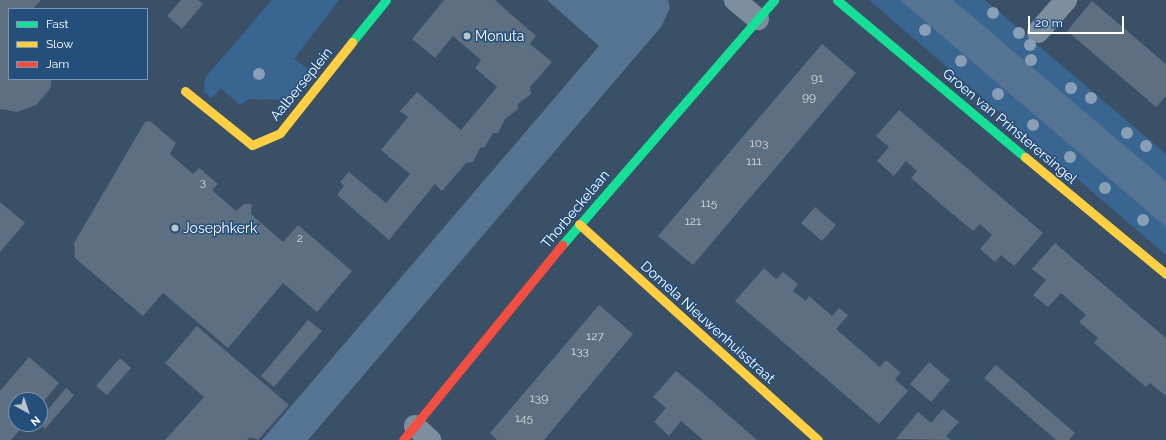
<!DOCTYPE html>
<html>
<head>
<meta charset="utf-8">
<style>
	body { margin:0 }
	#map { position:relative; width:1166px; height:440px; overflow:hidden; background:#395067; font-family:Raleway,sans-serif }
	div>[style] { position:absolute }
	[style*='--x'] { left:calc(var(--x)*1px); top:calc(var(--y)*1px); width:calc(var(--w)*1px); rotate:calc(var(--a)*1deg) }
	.green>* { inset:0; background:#396691 }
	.water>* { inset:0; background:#557392 }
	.building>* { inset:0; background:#5d6f80 }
	.street>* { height:22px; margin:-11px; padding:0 11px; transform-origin:11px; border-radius:11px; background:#7d8e9e }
	.fast>* { height:9px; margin:-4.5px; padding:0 4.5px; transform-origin:4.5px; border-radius:4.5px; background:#16e098 }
	.slow>* { height:9px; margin:-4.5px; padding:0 4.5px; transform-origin:4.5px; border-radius:4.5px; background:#ffcf43 }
	.jam>* { height:9px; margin:-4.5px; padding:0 4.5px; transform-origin:4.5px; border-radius:4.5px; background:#f24e42 }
	.trees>* { width:12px; height:12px; margin:-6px; border-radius:50%; background:#899fb5 }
	.dots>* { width:11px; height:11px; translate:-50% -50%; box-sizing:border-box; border:2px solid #254f7b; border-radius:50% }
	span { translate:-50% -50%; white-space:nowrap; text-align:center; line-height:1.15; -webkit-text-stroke:3px #254f7b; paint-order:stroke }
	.number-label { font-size:12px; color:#d6dbdf }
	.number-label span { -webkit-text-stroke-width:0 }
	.poi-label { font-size:14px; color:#fff }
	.left { translate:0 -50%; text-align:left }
	.street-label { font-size:14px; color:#fff }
	.legend { position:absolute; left:8px; top:8px; width:140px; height:72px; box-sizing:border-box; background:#254f7b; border:1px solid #7c95b0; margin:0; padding:5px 7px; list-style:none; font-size:12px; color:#fff }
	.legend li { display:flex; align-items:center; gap:8px; height:20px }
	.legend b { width:20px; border:1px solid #7c95b0 }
	.north { position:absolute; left:8px; top:392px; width:40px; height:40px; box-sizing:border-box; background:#254f7b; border:1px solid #7c95b0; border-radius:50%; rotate:140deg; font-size:11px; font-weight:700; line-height:16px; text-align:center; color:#fff }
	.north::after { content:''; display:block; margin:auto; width:14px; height:18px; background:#bac2ca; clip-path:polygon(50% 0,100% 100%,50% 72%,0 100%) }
	.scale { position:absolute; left:1028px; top:16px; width:96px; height:18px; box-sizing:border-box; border:2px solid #fff; border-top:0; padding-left:5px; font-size:12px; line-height:14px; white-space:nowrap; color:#fff; -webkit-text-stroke:3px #254f7b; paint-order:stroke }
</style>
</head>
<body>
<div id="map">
	<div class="green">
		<div style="clip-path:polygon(272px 0,339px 0,294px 59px,312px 72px,296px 95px,286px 100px,249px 99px,240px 105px,221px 88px,211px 99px,204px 91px,205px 78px)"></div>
		<div style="clip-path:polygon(869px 0,985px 0,1166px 154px,1166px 255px)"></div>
	</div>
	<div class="water">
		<div style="clip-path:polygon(547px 0,668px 0,670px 8px,661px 27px,308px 440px,262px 440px,599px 46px)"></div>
		<div style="clip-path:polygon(900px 0,953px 0,1166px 181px,1166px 227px)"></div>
	</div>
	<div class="building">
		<div style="clip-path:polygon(0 0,41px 0,33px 9px,9px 9px,9px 79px,52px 79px,50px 89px,36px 105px,17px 112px,0 109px)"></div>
		<div style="clip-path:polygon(181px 0,198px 0,203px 4px,182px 29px,167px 16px)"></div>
		<div style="clip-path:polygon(444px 0,495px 0,536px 36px,530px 44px,552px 62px,530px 87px,531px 94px,518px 104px,518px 109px,505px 119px,498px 133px,493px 133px,485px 147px,480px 148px,473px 162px,466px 163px,442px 191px,435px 184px,389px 240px,337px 195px,344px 186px,340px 182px,349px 172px,386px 203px,410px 174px,381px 150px,408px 117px,400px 111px,417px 92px,461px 130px,497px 87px,475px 68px,481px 60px,453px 36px,435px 58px,412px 39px)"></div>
		<div style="clip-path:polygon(1092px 1px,1166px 64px,1166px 96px,1156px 107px,1067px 31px)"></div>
		<div style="clip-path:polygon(822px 44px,856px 73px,693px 265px,658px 236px)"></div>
		<div style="clip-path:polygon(899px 110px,1043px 233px,1014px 266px,1001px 255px,995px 262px,980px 249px,992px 235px,980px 224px,973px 231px,942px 205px,911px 178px,917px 171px,906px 161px,894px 176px,877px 161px,889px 147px,876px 136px)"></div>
		<div style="clip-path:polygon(150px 121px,176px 143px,170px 154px,193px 174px,199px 168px,218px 184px,212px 190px,236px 211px,244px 204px,252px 204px,251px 214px,283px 242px,298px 225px,352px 271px,317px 312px,283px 283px,228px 348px,163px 293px,143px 316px,75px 258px,74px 243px,145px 122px)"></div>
		<div style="clip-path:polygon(0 202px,25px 223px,0 252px)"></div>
		<div style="clip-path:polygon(815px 207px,836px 225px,822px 241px,801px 223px)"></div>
		<div style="clip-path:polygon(1055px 243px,1166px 338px,1166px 396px,1150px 383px,1146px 387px,1094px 343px,1098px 338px,1079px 322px,1086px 315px,1061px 293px,1048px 307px,1033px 295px,1046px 280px,1032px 269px)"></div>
		<div style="clip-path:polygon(764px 268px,776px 279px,783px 272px,798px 284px,793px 291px,806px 301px,809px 296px,832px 316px,839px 308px,848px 315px,836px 329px,880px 367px,886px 360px,901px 373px,895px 379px,908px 391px,879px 424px,735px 301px)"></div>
		<div style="clip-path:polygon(599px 305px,633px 334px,544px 440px,497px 440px,490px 433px)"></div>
		<div style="clip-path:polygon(308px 320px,322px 331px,274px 387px,261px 376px)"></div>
		<div style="clip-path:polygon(197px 326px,289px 405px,258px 440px,250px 437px,247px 440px,165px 440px,204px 397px,165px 363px)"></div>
		<div style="clip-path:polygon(29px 357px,59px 383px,40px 406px,40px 400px,16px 400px,16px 424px,25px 424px,11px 440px,0 440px,0 391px)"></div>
		<div style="clip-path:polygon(120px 358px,131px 368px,107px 395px,96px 386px)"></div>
		<div style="clip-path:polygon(929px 362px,950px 380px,931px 402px,910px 384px)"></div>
		<div style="clip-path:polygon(996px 365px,1075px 433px,1069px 440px,1056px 440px,984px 378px)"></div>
		<div style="clip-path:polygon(676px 371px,697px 388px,757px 440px,703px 440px,681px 421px,669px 436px,662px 429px,654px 422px,666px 408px,653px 397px)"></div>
		<div style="clip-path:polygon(66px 388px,74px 395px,45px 429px,40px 419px)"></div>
		<div style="clip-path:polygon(943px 409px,959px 422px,946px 436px,951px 440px,896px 439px,918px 412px,931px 423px)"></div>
	</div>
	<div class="street">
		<div style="--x:735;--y:0;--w:30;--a:40"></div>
		<div style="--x:1038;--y:32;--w:43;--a:-48.8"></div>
		<div style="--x:415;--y:426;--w:21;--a:43"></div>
	</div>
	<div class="fast">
		<div style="--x:837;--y:0;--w:245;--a:39.9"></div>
		<div style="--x:352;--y:42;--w:54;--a:-51"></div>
		<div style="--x:562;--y:245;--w:324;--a:-49.1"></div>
	</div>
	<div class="slow">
		<div style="--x:185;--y:91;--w:86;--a:38.9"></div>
		<div style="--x:252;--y:145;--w:30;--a:-23"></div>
		<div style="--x:280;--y:133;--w:116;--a:-51.6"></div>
		<div style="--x:1025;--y:157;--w:183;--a:39.7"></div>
		<div style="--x:579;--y:224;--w:322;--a:42.1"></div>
	</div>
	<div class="jam">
		<div style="--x:403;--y:440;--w:252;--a:-50.8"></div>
	</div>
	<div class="trees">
		<div style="left:993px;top:13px"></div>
		<div style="left:925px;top:30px"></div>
		<div style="left:1019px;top:33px"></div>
		<div style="left:1030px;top:45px"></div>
		<div style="left:1031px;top:60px"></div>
		<div style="left:961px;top:61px"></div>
		<div style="left:259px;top:74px"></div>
		<div style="left:1071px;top:88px"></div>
		<div style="left:998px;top:94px"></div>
		<div style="left:1091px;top:98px"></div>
		<div style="left:1033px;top:125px"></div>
		<div style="left:1127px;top:133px"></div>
		<div style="left:1146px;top:146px"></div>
		<div style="left:1070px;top:157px"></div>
		<div style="left:1105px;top:188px"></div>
		<div style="left:1143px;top:220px"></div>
	</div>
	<div class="dots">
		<div style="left:467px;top:36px;background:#bac2ca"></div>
		<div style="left:175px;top:228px;background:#bac2ca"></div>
	</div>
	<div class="number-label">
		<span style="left:817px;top:79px">91</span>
		<span style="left:809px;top:98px">99</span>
		<span style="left:759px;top:144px">103</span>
		<span style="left:754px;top:162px">111</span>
		<span style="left:203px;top:183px">3</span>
		<span style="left:709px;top:204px">115</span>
		<span style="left:693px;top:222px">121</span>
		<span style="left:300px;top:239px">2</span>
		<span style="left:595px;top:337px">127</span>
		<span style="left:580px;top:352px">133</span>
		<span style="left:539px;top:399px">139</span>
		<span style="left:524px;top:419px">145</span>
	</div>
	<div class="poi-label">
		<span class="left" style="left:475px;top:36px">Monuta</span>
		<span class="left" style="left:183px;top:228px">Josephkerk</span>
	</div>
	<div class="street-label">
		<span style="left:301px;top:84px;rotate:-51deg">Aalberseplein</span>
		<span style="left:1010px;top:126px;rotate:40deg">Groen van Prinsterersingel</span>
		<span style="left:575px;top:209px;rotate:-50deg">Thorbeckelaan</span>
		<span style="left:708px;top:322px;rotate:42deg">Domela Nieuwenhuisstraat</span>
	</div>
	<ul class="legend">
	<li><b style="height:5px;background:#16e098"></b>Fast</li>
	<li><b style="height:5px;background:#ffcf43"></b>Slow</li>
	<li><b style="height:5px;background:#f24e42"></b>Jam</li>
	</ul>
	<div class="north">N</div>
	<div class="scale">20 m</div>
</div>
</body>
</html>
